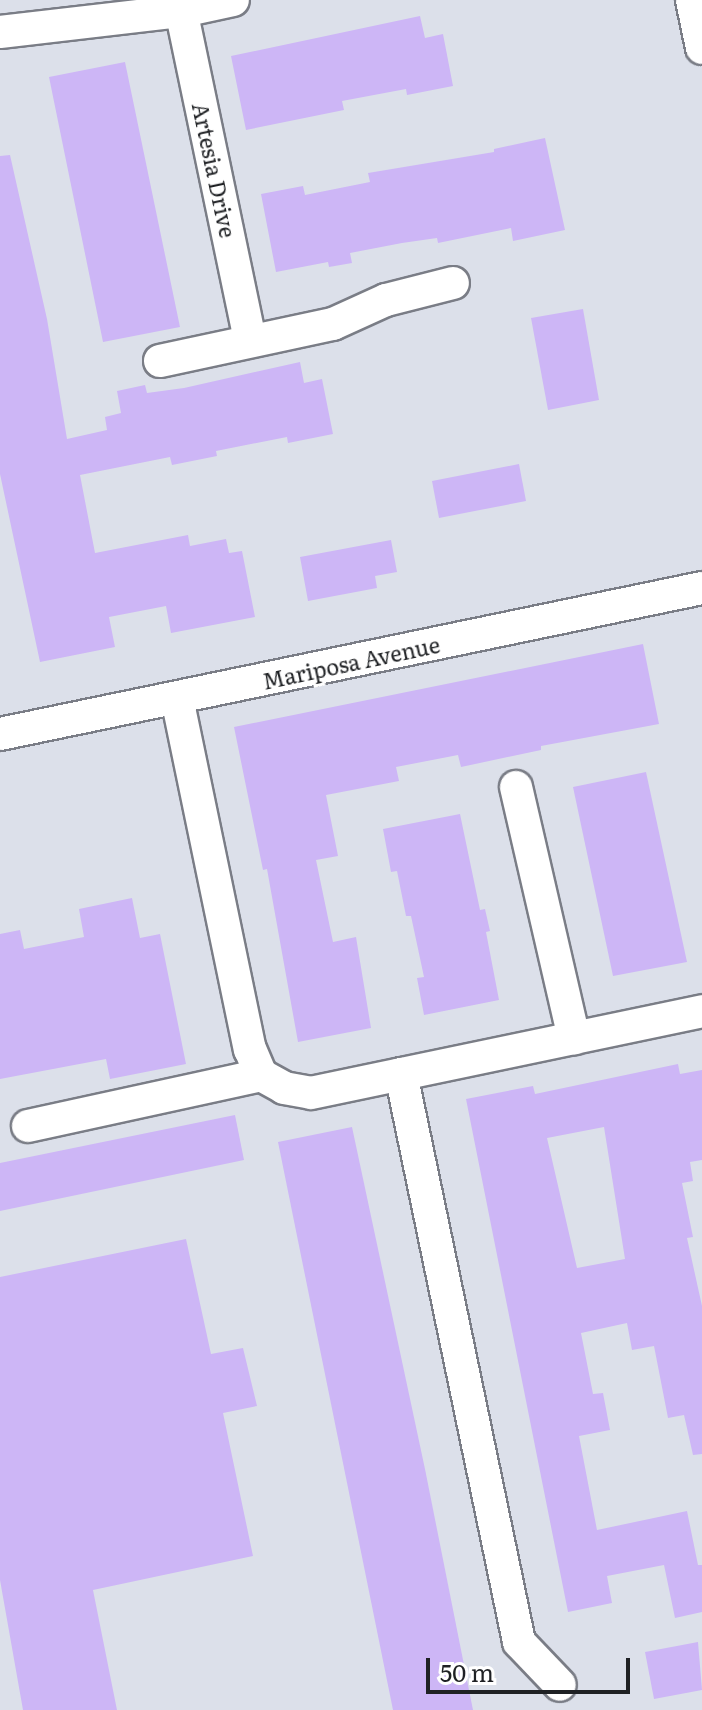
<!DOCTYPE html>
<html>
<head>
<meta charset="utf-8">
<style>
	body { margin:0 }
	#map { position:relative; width:702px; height:1710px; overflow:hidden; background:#dce0ea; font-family:Literata,serif }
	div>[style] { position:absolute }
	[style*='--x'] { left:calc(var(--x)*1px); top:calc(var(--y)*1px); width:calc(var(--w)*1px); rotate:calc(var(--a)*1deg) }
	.building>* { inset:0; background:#cdb6f6 }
	.roads { filter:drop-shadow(2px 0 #7a7d86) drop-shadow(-2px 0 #7a7d86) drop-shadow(0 2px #7a7d86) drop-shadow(0 -2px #7a7d86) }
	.minor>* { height:32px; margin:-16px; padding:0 16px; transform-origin:16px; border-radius:16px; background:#fff }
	span { translate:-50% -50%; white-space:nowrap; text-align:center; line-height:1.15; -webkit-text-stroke:6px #fff; paint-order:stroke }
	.street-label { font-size:22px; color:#1f2124 }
	.scale { position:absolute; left:426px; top:1658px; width:204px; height:36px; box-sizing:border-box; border:4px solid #1f2124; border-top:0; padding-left:10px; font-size:24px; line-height:28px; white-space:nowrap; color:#1f2124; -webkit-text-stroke:6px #fff; paint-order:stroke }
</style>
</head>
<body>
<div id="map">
	<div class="building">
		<div style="clip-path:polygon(420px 16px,425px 38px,443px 34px,453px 86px,407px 95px,406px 89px,342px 101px,344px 110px,246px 130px,231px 56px)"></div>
		<div style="clip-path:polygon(125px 62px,180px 327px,103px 342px,49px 77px)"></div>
		<div style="clip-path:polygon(545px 138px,565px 230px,513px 241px,511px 228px,438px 243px,437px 238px,402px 243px,350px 253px,352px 263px,329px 267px,328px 262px,276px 272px,261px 194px,303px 186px,305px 195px,370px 182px,368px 173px,494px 152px,494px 149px)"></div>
		<div style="clip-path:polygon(10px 155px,47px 319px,67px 439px,107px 430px,105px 417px,121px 413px,117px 391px,145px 385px,147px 393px,184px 388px,300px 362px,304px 383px,322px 379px,333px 434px,288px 443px,287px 437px,216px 451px,217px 456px,172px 465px,170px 457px,80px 475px,95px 553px,188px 535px,190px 546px,226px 539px,229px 553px,242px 551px,255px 617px,171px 633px,166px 606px,109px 617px,115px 647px,40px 662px,0 474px,0 156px)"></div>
		<div style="clip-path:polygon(583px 309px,599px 400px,548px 410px,531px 318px)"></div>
		<div style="clip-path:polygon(519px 464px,526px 501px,439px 518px,432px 481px)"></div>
		<div style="clip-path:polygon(391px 540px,397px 572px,375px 576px,377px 588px,308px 601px,300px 557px)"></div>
		<div style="clip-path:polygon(643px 644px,659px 724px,541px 746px,541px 750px,461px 767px,458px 755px,396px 767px,399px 781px,326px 795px,338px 856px,316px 860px,333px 942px,356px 937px,371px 1028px,298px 1042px,267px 869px,263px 870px,234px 727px)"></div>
		<div style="clip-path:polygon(646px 772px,687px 962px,613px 976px,573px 787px)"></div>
		<div style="clip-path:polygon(460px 814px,480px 910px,485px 909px,490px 931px,486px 932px,499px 1000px,424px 1015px,417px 978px,424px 977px,411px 916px,406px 916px,397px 871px,391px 872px,383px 829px)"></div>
		<div style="clip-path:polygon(132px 898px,140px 938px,160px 934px,186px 1064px,110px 1079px,106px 1059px,0 1079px,0 934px,20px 930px,24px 949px,84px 937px,79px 909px)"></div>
		<div style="clip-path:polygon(evenodd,678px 1064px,680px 1074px,702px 1070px,702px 1160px,690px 1162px,693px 1181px,682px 1183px,693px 1237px,687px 1238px,702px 1306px,702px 1454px,693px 1455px,684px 1415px,668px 1418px,654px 1346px,632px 1350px,627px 1323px,581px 1333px,593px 1394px,603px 1393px,610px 1430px,579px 1436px,597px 1530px,687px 1511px,698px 1565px,702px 1565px,702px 1612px,675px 1618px,664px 1565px,607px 1576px,612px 1603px,568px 1612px,466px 1099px,533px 1086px,535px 1094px,678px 1064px,604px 1127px,625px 1259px,577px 1268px,547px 1138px,604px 1127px)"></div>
		<div style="clip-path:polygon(235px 1115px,244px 1160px,0 1211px,0 1163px)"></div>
		<div style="clip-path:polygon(352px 1127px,425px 1469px,473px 1710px,393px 1710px,278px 1142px)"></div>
		<div style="clip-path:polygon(186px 1239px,211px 1354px,243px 1348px,257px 1406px,223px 1413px,253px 1556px,93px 1590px,117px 1710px,23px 1710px,0 1580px,0 1277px)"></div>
		<div style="clip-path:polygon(698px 1642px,702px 1690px,654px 1699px,645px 1652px)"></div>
	</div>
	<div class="roads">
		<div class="minor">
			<div style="--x:179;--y:0;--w:347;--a:78.2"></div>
			<div style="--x:692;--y:0;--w:49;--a:78.2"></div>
			<div style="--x:0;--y:32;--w:183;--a:-6.6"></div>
			<div style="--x:182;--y:11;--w:52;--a:-12.2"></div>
			<div style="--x:160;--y:361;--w:177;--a:-12.1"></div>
			<div style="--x:333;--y:324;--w:58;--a:-24.4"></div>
			<div style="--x:386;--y:300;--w:69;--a:-14.2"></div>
			<div style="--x:177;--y:698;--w:359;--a:78.3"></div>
			<div style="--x:250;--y:1049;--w:28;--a:67"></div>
			<div style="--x:261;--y:1075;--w:26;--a:29"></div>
			<div style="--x:284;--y:1088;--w:27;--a:10"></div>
			<div style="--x:311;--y:1093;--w:400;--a:-11.8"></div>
			<div style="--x:0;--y:734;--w:717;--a:-11.75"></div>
			<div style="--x:516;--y:787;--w:258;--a:77"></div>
			<div style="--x:401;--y:1074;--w:580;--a:78.26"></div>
			<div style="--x:519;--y:1642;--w:59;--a:46.4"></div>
			<div style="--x:28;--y:1126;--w:239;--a:-12.3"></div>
		</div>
	</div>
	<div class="street-label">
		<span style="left:215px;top:170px;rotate:78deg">Artesia Drive</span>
		<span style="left:351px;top:662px;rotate:-12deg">Mariposa Avenue</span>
	</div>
	<div class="scale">50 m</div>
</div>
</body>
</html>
